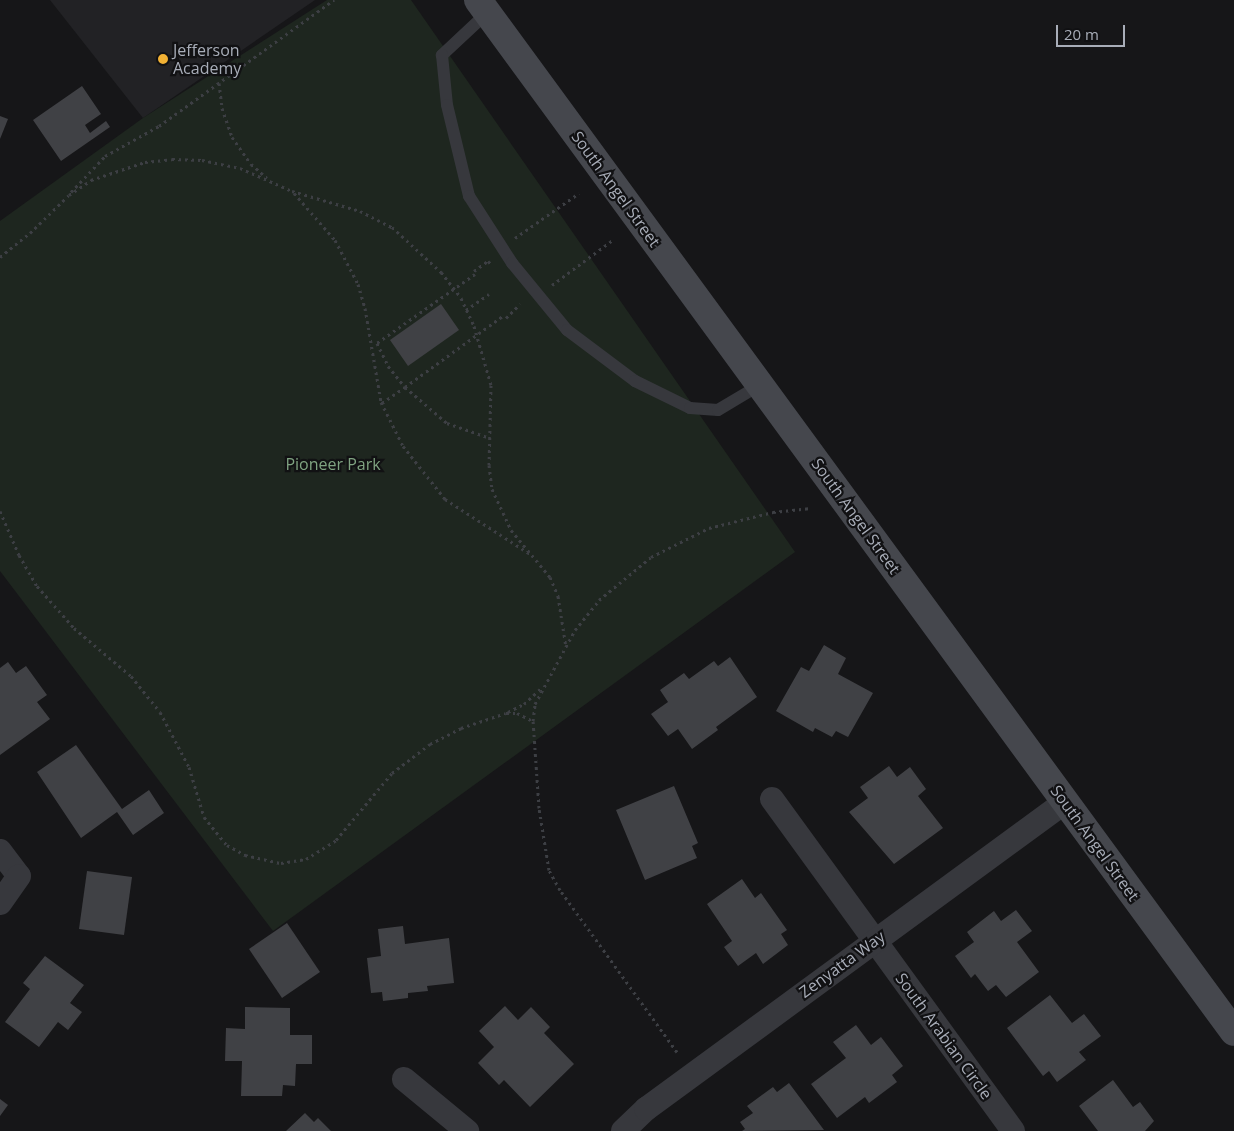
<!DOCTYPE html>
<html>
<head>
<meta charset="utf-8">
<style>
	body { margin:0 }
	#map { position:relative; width:1234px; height:1131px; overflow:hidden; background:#161618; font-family:"Open Sans",sans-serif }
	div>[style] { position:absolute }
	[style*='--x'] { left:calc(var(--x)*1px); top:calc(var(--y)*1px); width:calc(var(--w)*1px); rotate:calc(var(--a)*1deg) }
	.built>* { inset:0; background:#222225 }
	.green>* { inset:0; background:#1e261f }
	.building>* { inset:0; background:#404145 }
	.path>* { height:3px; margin-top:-1.5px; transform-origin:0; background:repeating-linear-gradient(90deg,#3d3f44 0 2.5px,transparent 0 6.5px) }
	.lane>* { height:12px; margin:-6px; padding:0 6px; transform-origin:6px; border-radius:6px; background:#37383d }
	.street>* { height:24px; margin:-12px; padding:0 12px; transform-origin:12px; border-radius:12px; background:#37383d }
	.secondary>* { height:28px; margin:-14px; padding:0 14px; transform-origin:14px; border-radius:14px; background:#45474d }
	.dots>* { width:14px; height:14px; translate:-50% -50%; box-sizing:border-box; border:2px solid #111113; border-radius:50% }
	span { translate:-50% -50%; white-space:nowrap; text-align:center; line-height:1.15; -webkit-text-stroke:4.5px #111113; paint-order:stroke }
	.poi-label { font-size:16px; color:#a8adb8 }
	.left { translate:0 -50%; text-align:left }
	.street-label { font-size:16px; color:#a8adb8 }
	.park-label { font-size:16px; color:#7fa381 }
	.scale { position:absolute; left:1056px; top:25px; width:69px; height:22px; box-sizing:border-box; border:2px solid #a8adb8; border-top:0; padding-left:6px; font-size:15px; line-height:18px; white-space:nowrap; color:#a8adb8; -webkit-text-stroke:4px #111113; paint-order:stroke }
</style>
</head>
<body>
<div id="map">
	<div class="built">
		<div style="clip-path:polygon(50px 0,315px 0,143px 118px)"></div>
	</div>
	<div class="green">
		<div style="clip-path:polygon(327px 0,411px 0,795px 552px,273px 931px,0 571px,0 221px,143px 118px)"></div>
	</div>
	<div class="building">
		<div style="clip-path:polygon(82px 86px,101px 114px,85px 125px,90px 133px,106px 121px,110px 127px,61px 161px,33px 120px)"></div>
		<div style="clip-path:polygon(0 116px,8px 119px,0 139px)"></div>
		<div style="clip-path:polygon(441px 304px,459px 330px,408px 366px,390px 340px)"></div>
		<div style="clip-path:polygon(824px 645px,846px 658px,838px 674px,873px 693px,848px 737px,836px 731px,832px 737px,815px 728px,813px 732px,776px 711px,801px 667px,809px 671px)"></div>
		<div style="clip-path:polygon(730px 657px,757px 697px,716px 727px,718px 730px,692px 749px,678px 729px,668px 736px,651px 714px,668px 702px,660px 690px,684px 673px,689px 679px,714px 661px,718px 666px)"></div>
		<div style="clip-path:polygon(8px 662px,16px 673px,26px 666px,47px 695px,37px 702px,50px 719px,0 755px,0 668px)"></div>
		<div style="clip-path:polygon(76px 745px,122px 809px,149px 790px,164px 813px,133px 835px,117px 812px,81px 838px,37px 772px)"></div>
		<div style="clip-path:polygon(889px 766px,897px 777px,910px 767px,926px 789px,918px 796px,943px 828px,894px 864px,849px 812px,868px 798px,860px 787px)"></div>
		<div style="clip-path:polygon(674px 786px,698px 843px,692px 846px,697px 858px,645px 880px,616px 810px)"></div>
		<div style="clip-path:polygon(87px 871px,132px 877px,124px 935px,79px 929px)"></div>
		<div style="clip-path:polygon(742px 879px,755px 898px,761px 893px,787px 930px,781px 934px,788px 945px,763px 964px,756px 953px,738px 966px,724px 947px,732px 941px,707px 904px)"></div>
		<div style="clip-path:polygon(1016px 910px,1032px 931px,1017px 942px,1039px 972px,1006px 997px,996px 985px,988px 991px,975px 974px,971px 978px,955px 956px,974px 942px,967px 932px,994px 911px,1001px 921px)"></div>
		<div style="clip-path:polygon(287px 923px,320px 972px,282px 998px,249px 949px)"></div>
		<div style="clip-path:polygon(403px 926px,405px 944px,449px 938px,454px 983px,427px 986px,428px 991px,408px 993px,408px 998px,383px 1001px,382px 992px,371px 993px,367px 958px,381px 956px,378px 929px)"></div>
		<div style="clip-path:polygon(45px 956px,84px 985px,70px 1003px,82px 1012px,68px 1030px,58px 1022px,39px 1047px,5px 1022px,30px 989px,23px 983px)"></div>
		<div style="clip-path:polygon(1050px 995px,1072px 1023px,1084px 1014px,1101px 1036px,1079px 1052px,1086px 1060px,1057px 1082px,1049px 1071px,1043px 1076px,1007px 1028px)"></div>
		<div style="clip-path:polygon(505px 1006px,518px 1020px,531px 1007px,550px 1027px,544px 1033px,574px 1064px,530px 1107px,504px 1080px,499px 1085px,478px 1063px,494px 1047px,479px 1031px)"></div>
		<div style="clip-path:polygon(245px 1007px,290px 1008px,290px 1035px,312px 1035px,312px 1064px,296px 1064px,295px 1086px,283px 1085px,282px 1096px,241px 1096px,242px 1061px,225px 1061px,226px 1028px,245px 1029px)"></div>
		<div style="clip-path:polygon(856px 1025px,871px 1045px,881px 1037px,903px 1066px,892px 1075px,897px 1082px,869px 1103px,865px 1097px,837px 1118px,811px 1084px,846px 1058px,833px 1042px)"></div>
		<div style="clip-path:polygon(1113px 1080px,1133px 1107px,1140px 1102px,1154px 1121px,1145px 1131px,1098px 1131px,1079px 1106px)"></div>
		<div style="clip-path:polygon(789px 1083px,824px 1130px,742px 1131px,745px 1129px,740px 1122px,753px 1113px,747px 1106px,773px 1087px,777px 1092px)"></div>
		<div style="clip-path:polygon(0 1099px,8px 1105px,0 1116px)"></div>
		<div style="clip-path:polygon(305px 1113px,314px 1122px,318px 1118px,331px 1131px,286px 1131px)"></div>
	</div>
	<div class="path">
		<div style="--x:219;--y:83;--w:25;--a:83"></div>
		<div style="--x:222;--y:108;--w:31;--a:71"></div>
		<div style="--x:232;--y:137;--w:33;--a:55"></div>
		<div style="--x:251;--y:164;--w:21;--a:41"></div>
		<div style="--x:71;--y:192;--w:50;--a:-46.6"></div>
		<div style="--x:105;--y:156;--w:62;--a:-29.1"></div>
		<div style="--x:159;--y:126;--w:216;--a:-35.8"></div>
		<div style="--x:294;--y:193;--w:62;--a:48.9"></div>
		<div style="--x:335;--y:240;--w:50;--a:62.4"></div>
		<div style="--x:358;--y:284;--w:25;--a:74"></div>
		<div style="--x:365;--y:308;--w:95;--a:80.3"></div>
		<div style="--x:381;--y:402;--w:49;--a:63.4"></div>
		<div style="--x:403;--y:446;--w:68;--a:51.6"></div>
		<div style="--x:445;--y:499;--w:101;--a:32.9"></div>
		<div style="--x:515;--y:238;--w:78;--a:-35.1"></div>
		<div style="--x:0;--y:257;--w:38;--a:-39"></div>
		<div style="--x:30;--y:233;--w:54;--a:-44.3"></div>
		<div style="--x:69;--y:195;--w:27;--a:-34"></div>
		<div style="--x:91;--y:180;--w:57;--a:-18.4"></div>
		<div style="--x:145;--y:162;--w:27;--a:-6"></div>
		<div style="--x:172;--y:159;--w:30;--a:2"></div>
		<div style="--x:202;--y:160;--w:39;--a:12"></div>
		<div style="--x:240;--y:168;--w:57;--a:23.9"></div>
		<div style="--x:292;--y:191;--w:71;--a:16.4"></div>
		<div style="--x:360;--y:211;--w:36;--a:27"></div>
		<div style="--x:392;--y:227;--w:67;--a:42.6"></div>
		<div style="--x:441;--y:272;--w:33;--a:52"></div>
		<div style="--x:461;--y:298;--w:31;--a:65"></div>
		<div style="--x:474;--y:326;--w:61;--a:73.9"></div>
		<div style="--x:491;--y:385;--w:80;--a:91.4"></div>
		<div style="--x:489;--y:465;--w:24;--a:83"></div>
		<div style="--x:492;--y:489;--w:45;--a:65.1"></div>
		<div style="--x:511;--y:530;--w:61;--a:50.3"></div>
		<div style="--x:550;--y:577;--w:21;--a:67"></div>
		<div style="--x:558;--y:596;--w:52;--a:81.1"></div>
		<div style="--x:474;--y:271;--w:17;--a:-36"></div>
		<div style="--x:488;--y:261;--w:3;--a:45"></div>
		<div style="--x:475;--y:274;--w:120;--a:144.9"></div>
		<div style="--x:377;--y:343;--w:25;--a:64"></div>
		<div style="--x:388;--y:366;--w:27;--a:51"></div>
		<div style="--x:405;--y:387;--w:122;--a:-36"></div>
		<div style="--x:552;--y:285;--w:77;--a:-36.6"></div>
		<div style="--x:466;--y:310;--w:28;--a:-35"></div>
		<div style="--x:506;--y:318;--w:20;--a:-45"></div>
		<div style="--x:382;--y:403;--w:28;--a:-35"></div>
		<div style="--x:405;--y:387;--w:55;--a:40.6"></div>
		<div style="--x:447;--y:423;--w:46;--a:19.2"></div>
		<div style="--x:0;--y:511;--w:48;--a:66.6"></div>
		<div style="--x:19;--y:555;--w:36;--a:60"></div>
		<div style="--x:37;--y:586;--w:56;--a:48.6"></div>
		<div style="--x:74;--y:628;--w:75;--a:40.1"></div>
		<div style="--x:131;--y:676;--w:46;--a:51.1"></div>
		<div style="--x:160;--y:712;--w:62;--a:62.2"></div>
		<div style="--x:189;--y:767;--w:52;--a:73.3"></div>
		<div style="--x:204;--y:817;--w:36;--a:51"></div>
		<div style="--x:227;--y:845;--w:21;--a:29"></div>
		<div style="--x:245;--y:855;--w:37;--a:13"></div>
		<div style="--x:281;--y:863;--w:25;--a:-9"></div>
		<div style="--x:306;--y:859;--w:36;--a:-32"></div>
		<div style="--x:336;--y:840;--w:87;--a:-50.1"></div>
		<div style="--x:392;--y:773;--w:48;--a:-37.3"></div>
		<div style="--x:430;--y:744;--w:35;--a:-27"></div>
		<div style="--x:461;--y:728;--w:47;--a:-18.4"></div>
		<div style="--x:506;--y:713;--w:11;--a:0"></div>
		<div style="--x:517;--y:713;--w:18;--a:27"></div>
		<div style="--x:508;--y:712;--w:18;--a:-27"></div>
		<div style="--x:524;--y:704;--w:23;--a:-43"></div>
		<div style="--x:677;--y:1052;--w:200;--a:-125.8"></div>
		<div style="--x:560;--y:890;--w:23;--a:-119"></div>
		<div style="--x:549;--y:870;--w:63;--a:-99.2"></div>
		<div style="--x:539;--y:808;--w:87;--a:-93.9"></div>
		<div style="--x:533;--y:721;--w:17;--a:-83"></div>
		<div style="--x:535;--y:704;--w:84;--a:-61.6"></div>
		<div style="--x:575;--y:630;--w:38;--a:-51"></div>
		<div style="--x:599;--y:600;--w:67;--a:-39.6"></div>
		<div style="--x:651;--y:557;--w:65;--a:-26.6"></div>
		<div style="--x:709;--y:528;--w:66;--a:-14"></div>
		<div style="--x:773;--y:512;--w:36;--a:-6"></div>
	</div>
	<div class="lane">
		<div style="--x:487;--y:13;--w:62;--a:137"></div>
		<div style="--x:442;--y:55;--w:50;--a:84.3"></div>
		<div style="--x:447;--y:105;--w:94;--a:76.4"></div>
		<div style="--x:469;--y:196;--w:80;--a:57.3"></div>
		<div style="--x:512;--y:263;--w:87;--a:50.6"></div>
		<div style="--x:567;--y:330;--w:85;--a:36.9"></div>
		<div style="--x:635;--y:381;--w:61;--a:26.1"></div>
		<div style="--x:690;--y:408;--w:28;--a:4"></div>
		<div style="--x:718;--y:410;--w:49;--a:-30.8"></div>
	</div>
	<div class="street">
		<div style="--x:772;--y:799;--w:410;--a:54"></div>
		<div style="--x:0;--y:851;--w:31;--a:53"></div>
		<div style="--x:19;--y:876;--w:33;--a:125"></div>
		<div style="--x:404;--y:1079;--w:82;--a:39.5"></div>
		<div style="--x:623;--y:1131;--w:32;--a:-44"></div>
		<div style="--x:646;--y:1109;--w:519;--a:-36.23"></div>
	</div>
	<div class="secondary">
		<div style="--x:478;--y:0;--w:1279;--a:53.78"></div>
	</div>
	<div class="dots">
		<div style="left:163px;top:59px;background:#f2b134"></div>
	</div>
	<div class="poi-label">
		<span class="left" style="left:173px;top:59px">Jefferson<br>Academy</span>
	</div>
	<div class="street-label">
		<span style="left:616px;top:189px;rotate:54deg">South Angel Street</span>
		<span style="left:856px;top:516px;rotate:54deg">South Angel Street</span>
		<span style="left:1095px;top:843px;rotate:54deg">South Angel Street</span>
		<span style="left:842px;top:964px;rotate:-36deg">Zenyatta Way</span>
		<span style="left:944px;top:1036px;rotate:54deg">South Arabian Circle</span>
	</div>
	<div class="park-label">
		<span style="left:333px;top:464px">Pioneer Park</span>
	</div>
	<div class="scale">20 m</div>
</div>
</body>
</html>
